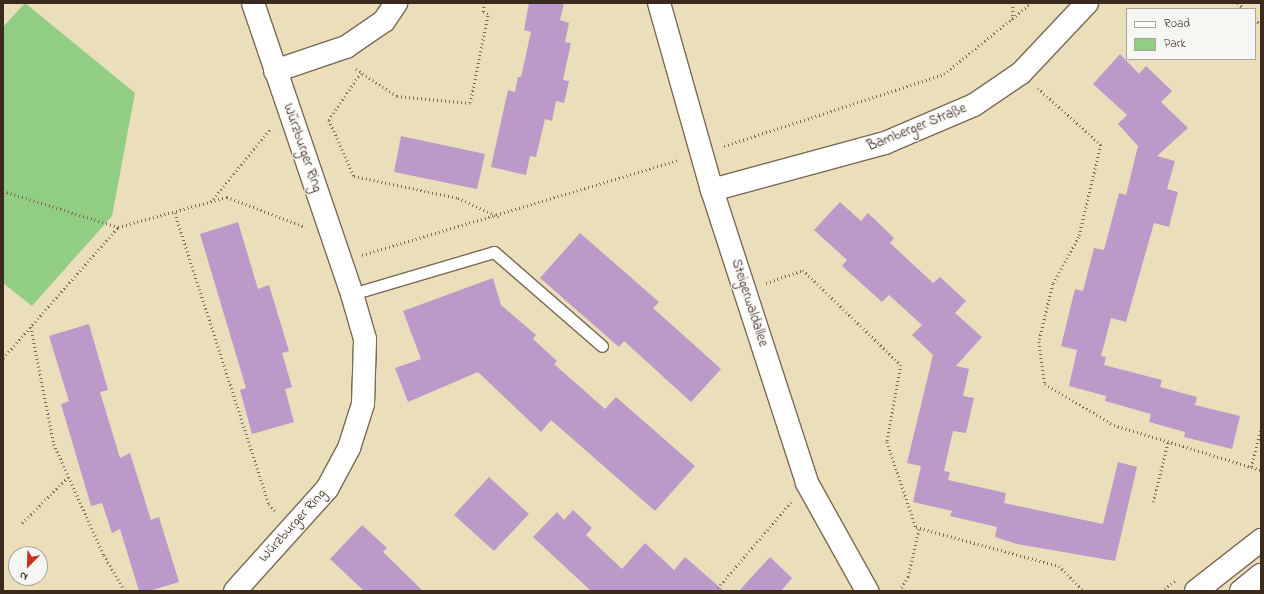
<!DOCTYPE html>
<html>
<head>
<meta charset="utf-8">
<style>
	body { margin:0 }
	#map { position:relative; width:1264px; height:594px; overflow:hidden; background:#ebdebb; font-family:"Indie Flower",sans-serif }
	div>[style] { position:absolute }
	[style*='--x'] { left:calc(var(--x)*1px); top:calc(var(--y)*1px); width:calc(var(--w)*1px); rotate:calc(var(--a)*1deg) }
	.green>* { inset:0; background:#91ce84 }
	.building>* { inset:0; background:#bb9aca }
	.path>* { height:2.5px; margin-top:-1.25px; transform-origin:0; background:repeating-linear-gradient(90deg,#796955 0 1px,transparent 0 4px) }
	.roads { filter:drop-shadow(1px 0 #796955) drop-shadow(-1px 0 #796955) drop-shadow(0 1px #796955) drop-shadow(0 -1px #796955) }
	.service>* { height:11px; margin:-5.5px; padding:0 5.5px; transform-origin:5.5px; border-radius:5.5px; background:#fff }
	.minor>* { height:22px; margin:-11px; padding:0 11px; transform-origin:11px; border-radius:11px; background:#fff }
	span { translate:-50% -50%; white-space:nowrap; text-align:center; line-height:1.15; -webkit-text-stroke:3px #f6f6f2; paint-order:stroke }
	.street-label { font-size:14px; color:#3b2a1e }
	.frame { position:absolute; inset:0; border:4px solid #3b2a1e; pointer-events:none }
	.legend { position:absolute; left:1126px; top:8px; width:130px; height:52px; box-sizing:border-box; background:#f6f6f2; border:1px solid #aba49d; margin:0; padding:5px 7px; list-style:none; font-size:12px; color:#3b2a1e }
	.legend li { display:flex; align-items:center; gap:8px; height:20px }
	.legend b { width:20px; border:1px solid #aba49d }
	.north { position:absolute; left:8px; top:546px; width:40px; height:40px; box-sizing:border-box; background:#f6f6f2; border:1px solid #aba49d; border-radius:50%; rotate:203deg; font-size:11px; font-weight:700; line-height:16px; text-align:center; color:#3b2a1e }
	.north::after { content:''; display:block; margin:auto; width:14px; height:18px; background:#c8321e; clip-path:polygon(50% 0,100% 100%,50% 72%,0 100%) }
</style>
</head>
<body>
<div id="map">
	<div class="green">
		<div style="clip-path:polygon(25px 3px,135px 93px,112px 216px,32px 306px,3px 283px,3px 27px)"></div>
	</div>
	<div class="building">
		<div style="clip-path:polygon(529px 3px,564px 3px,560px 20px,569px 23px,565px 42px,571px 43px,563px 80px,569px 81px,564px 103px,556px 101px,552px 121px,545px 119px,536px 157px,530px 156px,526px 175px,491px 167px,508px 90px,515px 92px,518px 77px,521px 77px,531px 32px,524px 30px)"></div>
		<div style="clip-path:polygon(1120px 54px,1139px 74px,1146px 66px,1172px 91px,1161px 102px,1188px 128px,1157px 156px,1175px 161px,1167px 189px,1178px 192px,1169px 227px,1154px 223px,1126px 322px,1111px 318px,1101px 356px,1106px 357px,1104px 365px,1162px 380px,1160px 387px,1197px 397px,1195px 405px,1240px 416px,1232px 449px,1184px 437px,1185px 432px,1149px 422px,1151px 414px,1105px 401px,1106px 396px,1069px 386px,1077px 350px,1061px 346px,1075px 289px,1083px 291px,1094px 248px,1104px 250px,1119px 193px,1126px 195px,1138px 146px,1118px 124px,1127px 115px,1093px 84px)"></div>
		<div style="clip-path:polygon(401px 136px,485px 154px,477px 189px,394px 172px)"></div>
		<div style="clip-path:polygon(840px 202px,861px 221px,868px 213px,894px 238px,890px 243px,933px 283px,940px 277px,966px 301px,955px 313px,982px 337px,956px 366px,969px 369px,963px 396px,974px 398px,966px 433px,953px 431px,944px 471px,950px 472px,948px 480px,1006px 493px,1004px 503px,1103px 524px,1118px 462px,1137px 467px,1115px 561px,1017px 544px,995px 537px,997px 527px,950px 516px,952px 511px,913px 502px,921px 466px,907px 463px,933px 355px,912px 335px,922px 325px,889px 295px,882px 302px,842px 266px,847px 260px,814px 230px)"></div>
		<div style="clip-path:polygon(238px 222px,258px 289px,269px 285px,289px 351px,282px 353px,292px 387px,285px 389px,294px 422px,252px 434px,240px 390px,246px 388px,200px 234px)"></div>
		<div style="clip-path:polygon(580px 233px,659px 302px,653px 308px,721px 369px,691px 402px,624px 341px,619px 347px,540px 278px)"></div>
		<div style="clip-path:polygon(493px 278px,501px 305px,536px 335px,533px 339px,557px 361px,554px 364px,605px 409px,616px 397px,695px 466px,655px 511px,551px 420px,541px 432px,478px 372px,408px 402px,395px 368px,421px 359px,403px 311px)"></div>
		<div style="clip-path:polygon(89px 324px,108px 390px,100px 392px,120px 458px,130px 453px,151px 520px,159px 517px,179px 582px,149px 591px,139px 591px,120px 529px,112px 533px,102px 503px,91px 506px,61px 404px,69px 401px,49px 336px)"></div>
		<div style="clip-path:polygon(489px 477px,529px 514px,494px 551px,454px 515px)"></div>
		<div style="clip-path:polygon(573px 510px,592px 528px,586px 535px,622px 569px,645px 543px,674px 570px,685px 557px,724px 591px,591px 591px,533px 537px,557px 512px,564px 520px)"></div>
		<div style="clip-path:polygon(362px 525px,387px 548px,383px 552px,423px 591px,364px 591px,330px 559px)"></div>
		<div style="clip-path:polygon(770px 557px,792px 578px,781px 591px,739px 591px)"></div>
	</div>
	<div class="path">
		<div style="--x:1013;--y:3;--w:17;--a:90"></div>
		<div style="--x:1238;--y:3;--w:8;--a:45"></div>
		<div style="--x:1255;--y:19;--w:8;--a:45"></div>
		<div style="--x:356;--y:69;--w:49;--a:33.4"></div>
		<div style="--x:397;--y:96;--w:73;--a:5.5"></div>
		<div style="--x:470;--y:103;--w:91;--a:-78.6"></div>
		<div style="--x:488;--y:14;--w:5;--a:-158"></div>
		<div style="--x:483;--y:12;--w:9;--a:-84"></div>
		<div style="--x:361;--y:73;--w:57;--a:124.2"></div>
		<div style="--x:329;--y:120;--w:61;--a:65.9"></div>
		<div style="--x:354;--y:176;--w:106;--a:11.9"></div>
		<div style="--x:458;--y:198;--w:45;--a:24.9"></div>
		<div style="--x:1038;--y:88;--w:85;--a:42.1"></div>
		<div style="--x:1101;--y:145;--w:95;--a:103.4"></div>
		<div style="--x:1079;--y:237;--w:54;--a:119"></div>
		<div style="--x:1053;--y:284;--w:60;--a:103.6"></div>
		<div style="--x:1039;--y:342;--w:42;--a:81.9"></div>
		<div style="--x:1045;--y:384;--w:80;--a:30.7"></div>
		<div style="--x:1114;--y:425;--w:154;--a:17"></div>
		<div style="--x:724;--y:146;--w:231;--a:-18.1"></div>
		<div style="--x:944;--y:74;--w:112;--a:-39.2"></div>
		<div style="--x:3;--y:191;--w:121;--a:17.4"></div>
		<div style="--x:213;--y:199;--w:92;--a:-50.8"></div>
		<div style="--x:175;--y:213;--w:306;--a:72.1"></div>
		<div style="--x:269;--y:504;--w:9;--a:49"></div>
		<div style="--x:362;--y:255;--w:331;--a:-16.7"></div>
		<div style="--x:766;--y:283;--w:39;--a:-19"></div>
		<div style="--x:803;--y:270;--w:136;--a:44.1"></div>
		<div style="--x:901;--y:365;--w:78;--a:100.3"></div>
		<div style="--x:887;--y:442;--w:90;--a:71.2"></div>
		<div style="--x:916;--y:527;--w:148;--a:15.3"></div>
		<div style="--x:1059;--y:566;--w:35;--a:45"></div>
		<div style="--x:31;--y:327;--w:119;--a:78.9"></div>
		<div style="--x:54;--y:444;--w:122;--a:65.8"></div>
		<div style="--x:104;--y:555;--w:42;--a:59.7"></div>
		<div style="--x:3;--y:358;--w:174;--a:-48.7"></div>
		<div style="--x:118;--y:227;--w:113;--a:-15.4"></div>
		<div style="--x:227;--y:197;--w:84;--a:21"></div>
		<div style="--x:1251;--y:467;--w:40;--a:-75.6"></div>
		<div style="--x:1153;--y:502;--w:62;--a:-76"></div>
		<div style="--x:22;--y:523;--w:65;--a:-45"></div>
		<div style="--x:715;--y:591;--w:117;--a:-49.5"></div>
		<div style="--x:899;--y:591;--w:17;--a:-57"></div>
		<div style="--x:908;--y:577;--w:50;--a:-77.3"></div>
		<div style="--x:1161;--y:591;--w:17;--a:-36"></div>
	</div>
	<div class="roads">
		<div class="service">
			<div style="--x:352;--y:294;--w:148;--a:-16.5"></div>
			<div style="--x:494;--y:252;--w:143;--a:41"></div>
		</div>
		<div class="minor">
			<div style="--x:659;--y:3;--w:194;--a:74.2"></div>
			<div style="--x:712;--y:190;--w:308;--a:72"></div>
			<div style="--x:807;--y:483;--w:124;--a:60.9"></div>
			<div style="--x:275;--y:71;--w:75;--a:-18.7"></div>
			<div style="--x:346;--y:47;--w:46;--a:-34.4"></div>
			<div style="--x:384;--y:21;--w:22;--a:-56"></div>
			<div style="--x:712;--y:190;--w:179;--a:-15.2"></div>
			<div style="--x:885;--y:143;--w:97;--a:-23.1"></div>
			<div style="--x:974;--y:105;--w:57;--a:-34.2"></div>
			<div style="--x:1021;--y:73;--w:96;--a:-46.7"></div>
			<div style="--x:235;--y:591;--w:137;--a:-48"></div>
			<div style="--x:327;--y:489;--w:47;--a:-61.8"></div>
			<div style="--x:349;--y:448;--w:46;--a:-72.3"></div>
			<div style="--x:363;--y:404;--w:65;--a:-88.2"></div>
			<div style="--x:365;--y:339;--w:47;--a:-106.1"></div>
			<div style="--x:352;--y:294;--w:307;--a:-108.8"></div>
			<div style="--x:1196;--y:591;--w:83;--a:-38.1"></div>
			<div style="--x:1241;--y:591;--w:26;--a:-39"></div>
		</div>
	</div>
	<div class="street-label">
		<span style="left:917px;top:128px;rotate:-22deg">Bamberger Straße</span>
		<span style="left:302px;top:148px;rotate:71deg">Würzburger Ring</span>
		<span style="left:749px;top:303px;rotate:72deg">Steigerwaldallee</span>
		<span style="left:293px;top:526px;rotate:-48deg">Würzburger Ring</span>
	</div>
	<div class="frame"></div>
	<ul class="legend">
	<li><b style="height:5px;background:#fff"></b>Road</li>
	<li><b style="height:11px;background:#91ce84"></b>Park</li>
	</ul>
	<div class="north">N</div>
</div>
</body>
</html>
